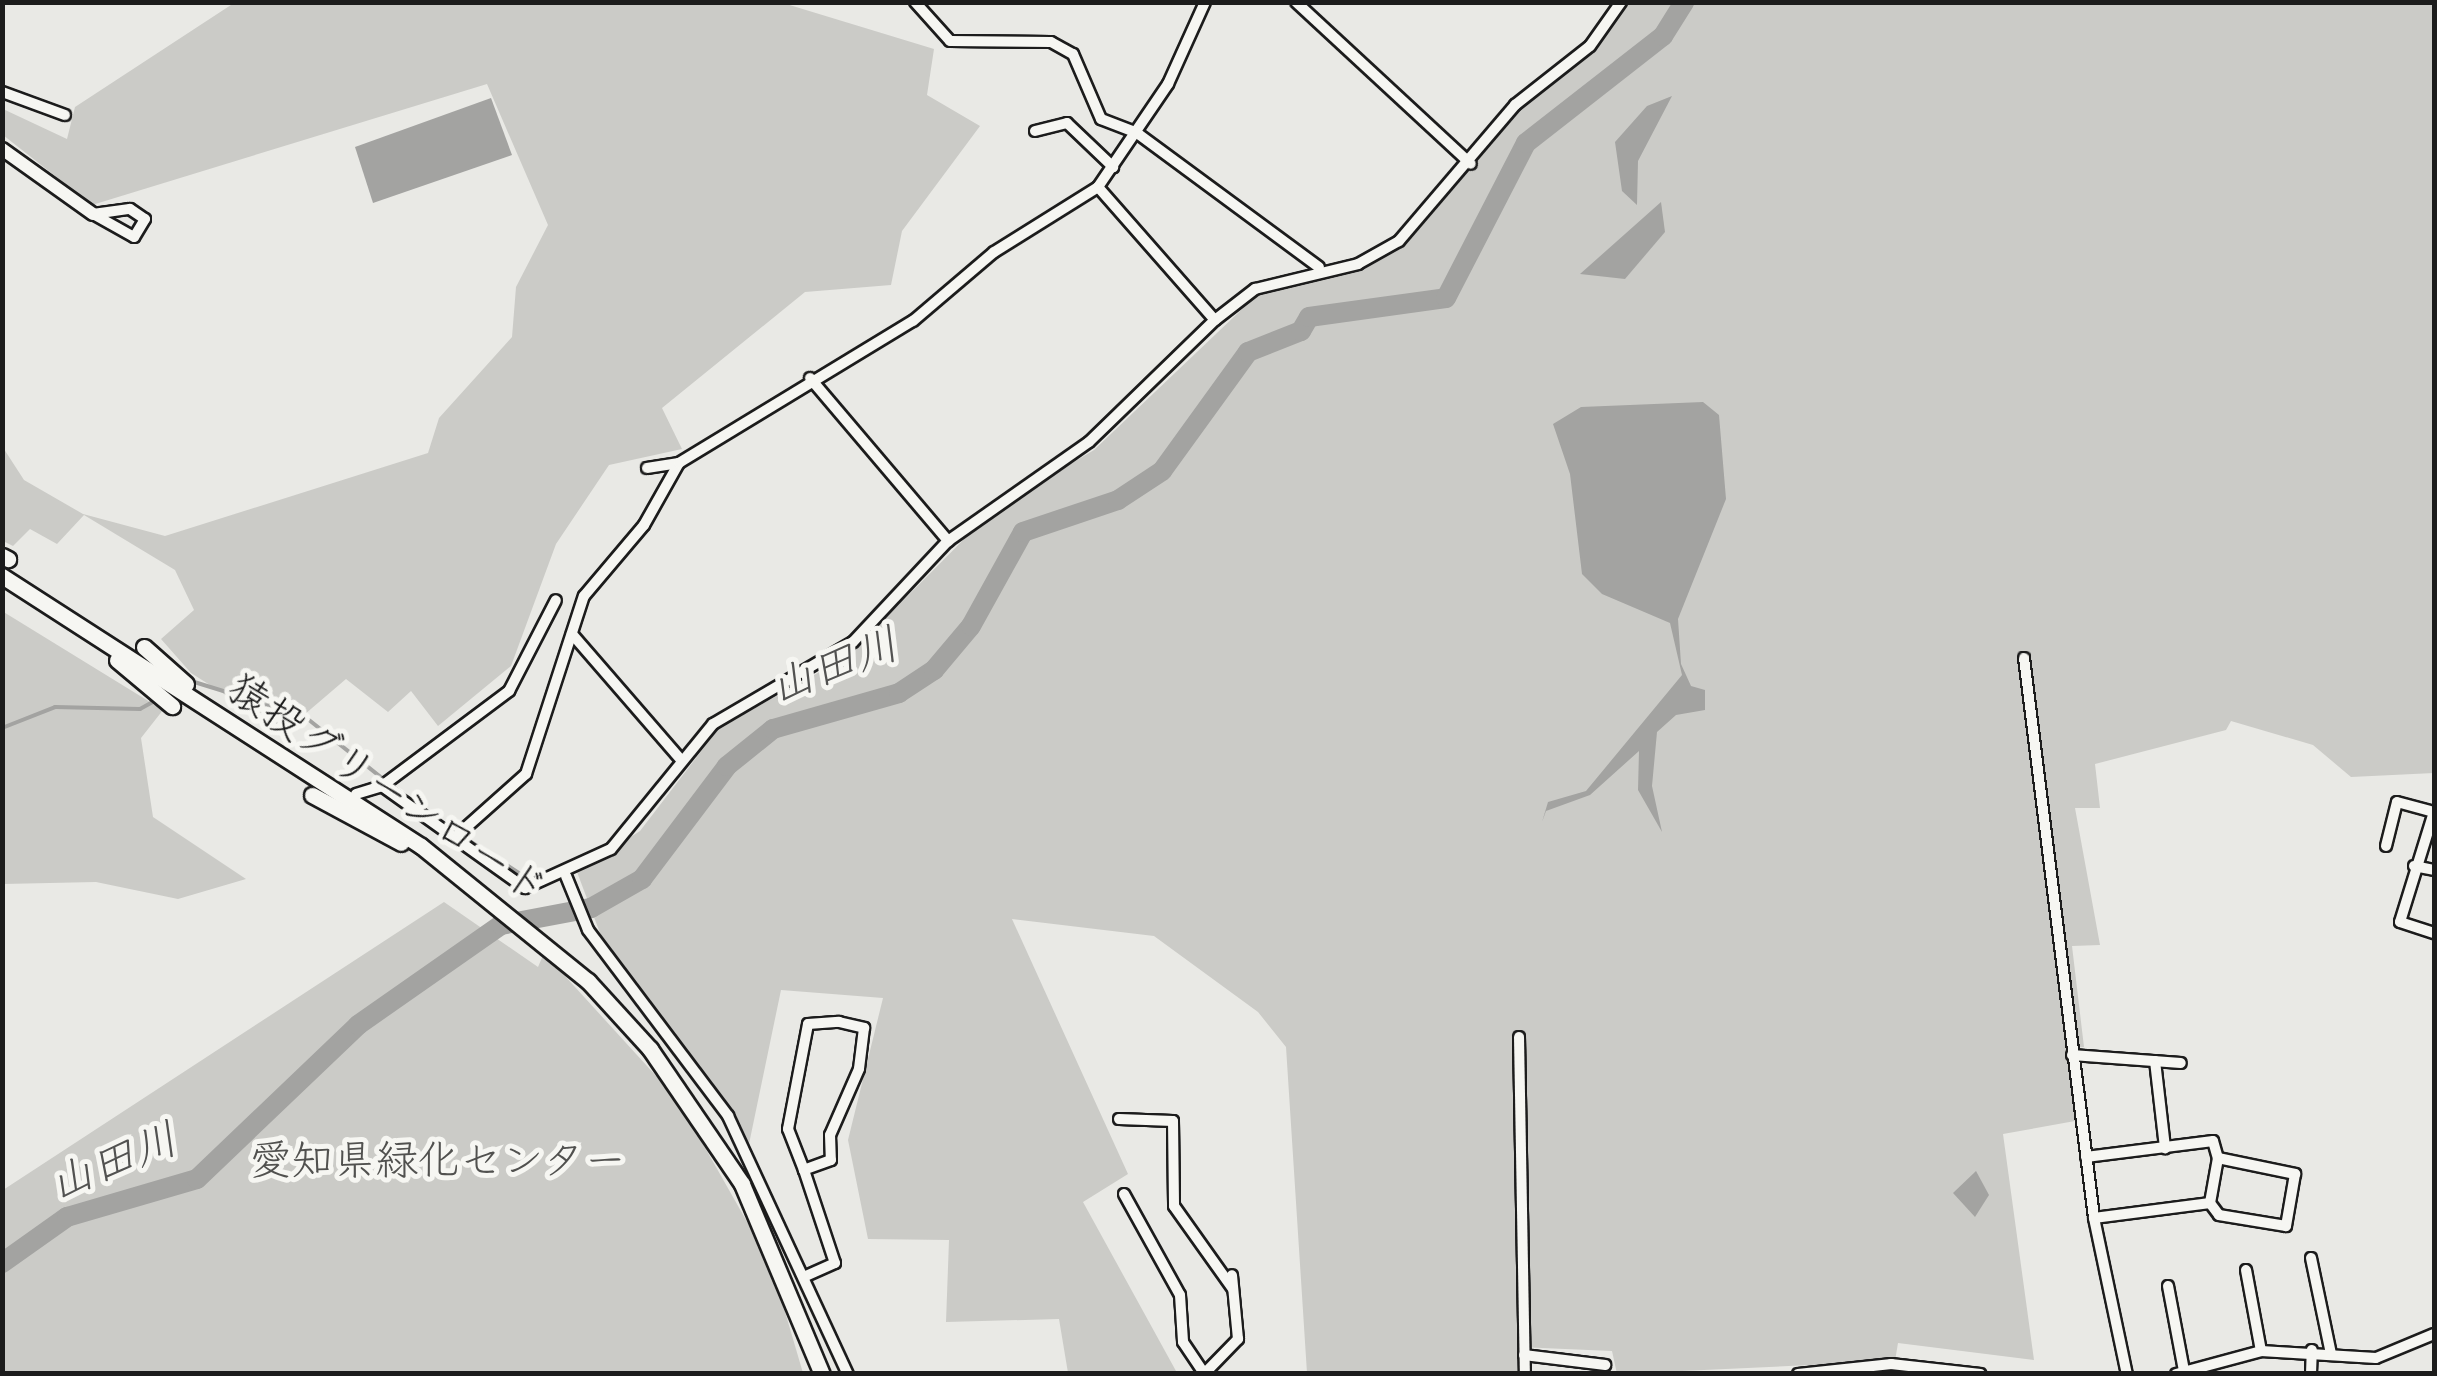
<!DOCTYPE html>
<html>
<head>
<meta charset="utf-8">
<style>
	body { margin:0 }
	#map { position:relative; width:2437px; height:1376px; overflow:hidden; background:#e9e9e5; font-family:Caveat,"Klee One",sans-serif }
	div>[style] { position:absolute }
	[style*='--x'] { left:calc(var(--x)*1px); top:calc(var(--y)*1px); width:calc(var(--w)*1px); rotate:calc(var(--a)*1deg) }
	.green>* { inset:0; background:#cbcbc7 }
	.water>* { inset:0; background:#a3a3a1 }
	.stream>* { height:4px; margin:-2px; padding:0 2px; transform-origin:2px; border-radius:2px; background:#a3a3a1 }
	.river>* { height:20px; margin:-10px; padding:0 10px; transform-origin:10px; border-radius:10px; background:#a3a3a1 }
	.roads { filter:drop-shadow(2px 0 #1c1c1c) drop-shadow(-2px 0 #1c1c1c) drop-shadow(0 2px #1c1c1c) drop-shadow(0 -2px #1c1c1c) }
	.minor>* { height:10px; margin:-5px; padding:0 5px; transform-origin:5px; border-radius:5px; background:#f6f6f2 }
	.tertiary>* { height:12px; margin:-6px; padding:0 6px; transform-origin:6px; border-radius:6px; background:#f6f6f2 }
	.primary>* { height:15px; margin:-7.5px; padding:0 7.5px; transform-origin:7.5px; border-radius:7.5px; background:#f6f6f2 }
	span { translate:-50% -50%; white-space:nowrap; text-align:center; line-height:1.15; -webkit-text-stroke:10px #f6f6f2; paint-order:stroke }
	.street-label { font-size:42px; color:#1c1c1c }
	.park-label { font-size:42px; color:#51514f }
	.water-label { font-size:45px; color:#525251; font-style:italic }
	.frame { position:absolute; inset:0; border:5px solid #1c1c1c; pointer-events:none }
</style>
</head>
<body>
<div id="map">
	<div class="green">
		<div style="clip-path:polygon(447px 2px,783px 3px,934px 49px,927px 95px,980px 126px,902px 231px,891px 285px,805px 292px,662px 408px,682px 449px,609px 465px,556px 544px,511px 666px,438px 726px,411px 691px,388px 712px,346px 679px,284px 732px,191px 673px,161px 639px,194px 610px,175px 570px,84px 515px,57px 544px,30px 529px,13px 546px,3px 541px,2px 446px,24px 480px,83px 514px,165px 536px,428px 453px,439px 418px,512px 337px,516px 287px,548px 225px,487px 84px,92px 205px,3px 135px,3px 109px,67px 139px,75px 107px,234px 3px)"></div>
		<div style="clip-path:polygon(1629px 3px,2434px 3px,2434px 773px,2351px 777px,2313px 745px,2231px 721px,2226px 730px,2095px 764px,2100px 808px,2075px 808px,2100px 945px,2072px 946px,2084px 1047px,2066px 1048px,2075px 1121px,2003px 1134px,2034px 1360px,1898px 1343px,1895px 1361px,1617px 1374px,1612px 1351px,1521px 1347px,1521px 1373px,1307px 1373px,1286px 1047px,1258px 1012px,1154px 936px,1012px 919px,1128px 1174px,1083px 1202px,1176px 1371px,1068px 1373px,1059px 1319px,946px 1322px,949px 1240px,868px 1239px,848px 1140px,883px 998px,781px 990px,749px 1144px,600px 933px,577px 872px,640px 831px,719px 728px,848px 656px,993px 510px,1094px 450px,1259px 293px,1361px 271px,1400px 249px,1518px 109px,1593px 48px)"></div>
		<div style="clip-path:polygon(2px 611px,163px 710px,141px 738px,153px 817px,246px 879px,178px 899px,96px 882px,3px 884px)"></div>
		<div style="clip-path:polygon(444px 902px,538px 967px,544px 953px,678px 1100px,771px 1264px,803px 1373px,3px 1374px,3px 1190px)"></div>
	</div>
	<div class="water">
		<div style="clip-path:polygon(1672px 96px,1638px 161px,1637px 205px,1622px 191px,1615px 142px,1647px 106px)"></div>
		<div style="clip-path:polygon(491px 98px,512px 155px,373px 203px,355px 147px)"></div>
		<div style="clip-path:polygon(1661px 202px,1665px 232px,1625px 279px,1580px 274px)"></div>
		<div style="clip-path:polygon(1703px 402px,1719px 415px,1726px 499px,1678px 619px,1681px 664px,1691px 686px,1705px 690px,1705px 710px,1676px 715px,1657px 732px,1652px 786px,1662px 832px,1638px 790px,1639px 751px,1590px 795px,1546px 811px,1542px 822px,1548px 802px,1586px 791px,1682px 675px,1670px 623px,1602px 594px,1582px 574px,1570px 474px,1553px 424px,1581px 407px)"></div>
		<div style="clip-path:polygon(1976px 1171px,1989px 1195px,1975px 1217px,1953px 1193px)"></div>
	</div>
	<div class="stream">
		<div style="--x:191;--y:681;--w:118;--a:17.2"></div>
		<div style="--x:304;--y:716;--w:106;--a:38.5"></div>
		<div style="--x:2;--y:728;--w:57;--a:-21.6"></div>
		<div style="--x:55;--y:707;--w:85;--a:1.3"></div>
		<div style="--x:140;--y:709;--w:18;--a:-29"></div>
		<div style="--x:439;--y:821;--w:103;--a:33.1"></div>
	</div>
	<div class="river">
		<div style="--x:2;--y:1263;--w:80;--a:-35.3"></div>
		<div style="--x:67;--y:1217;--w:135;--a:-16.3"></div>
		<div style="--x:197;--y:1179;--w:223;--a:-43.7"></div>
		<div style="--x:358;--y:1025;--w:174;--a:-35"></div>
		<div style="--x:501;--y:925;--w:92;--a:-10.7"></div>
		<div style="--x:591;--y:908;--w:59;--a:-29.6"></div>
		<div style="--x:642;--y:879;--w:141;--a:-53"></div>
		<div style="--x:727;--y:766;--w:59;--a:-38.8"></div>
		<div style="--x:773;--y:729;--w:131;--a:-15.9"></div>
		<div style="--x:899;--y:693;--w:42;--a:-33.3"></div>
		<div style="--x:934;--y:670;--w:57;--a:-49.9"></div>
		<div style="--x:971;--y:626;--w:107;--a:-61"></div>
		<div style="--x:1023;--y:532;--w:100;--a:-18.6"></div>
		<div style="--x:1118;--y:500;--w:53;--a:-33.4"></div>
		<div style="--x:1162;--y:471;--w:147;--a:-54.1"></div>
		<div style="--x:1248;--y:352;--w:57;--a:-21.6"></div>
		<div style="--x:1301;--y:331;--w:16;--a:-60"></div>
		<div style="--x:1309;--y:317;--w:138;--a:-7.9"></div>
		<div style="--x:1446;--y:298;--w:174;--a:-62.7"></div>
		<div style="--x:1526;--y:143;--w:174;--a:-38"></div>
		<div style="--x:1663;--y:36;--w:40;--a:-58"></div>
	</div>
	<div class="roads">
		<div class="minor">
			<div style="--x:915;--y:2;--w:52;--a:48.1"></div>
			<div style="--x:950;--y:41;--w:101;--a:0.6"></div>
			<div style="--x:1051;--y:42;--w:25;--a:29"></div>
			<div style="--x:1073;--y:54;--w:71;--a:66.7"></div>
			<div style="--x:1101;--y:119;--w:39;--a:21"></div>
			<div style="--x:1137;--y:133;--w:226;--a:36.4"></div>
			<div style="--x:1296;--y:2;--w:238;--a:42.8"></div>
			<div style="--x:2;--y:92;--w:67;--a:20.1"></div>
			<div style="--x:1035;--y:131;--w:33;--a:-14"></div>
			<div style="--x:1067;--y:123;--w:64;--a:43.7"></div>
			<div style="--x:1098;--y:187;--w:177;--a:48.7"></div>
			<div style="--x:130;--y:209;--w:18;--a:34"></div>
			<div style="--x:145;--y:219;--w:21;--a:121"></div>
			<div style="--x:134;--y:237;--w:47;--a:-150.7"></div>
			<div style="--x:93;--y:214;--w:37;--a:-8"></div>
			<div style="--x:810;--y:378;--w:214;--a:49.7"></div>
			<div style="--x:647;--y:468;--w:32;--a:-9"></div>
			<div style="--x:572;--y:634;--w:167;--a:49.1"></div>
			<div style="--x:2024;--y:658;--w:564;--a:82.87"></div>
			<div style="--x:2094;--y:1218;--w:159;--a:78.1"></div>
			<div style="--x:382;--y:786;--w:176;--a:35.5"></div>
			<div style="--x:525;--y:888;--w:94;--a:-24.4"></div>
			<div style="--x:611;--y:849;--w:161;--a:-50.8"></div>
			<div style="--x:713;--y:724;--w:162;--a:-30.4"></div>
			<div style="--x:853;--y:642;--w:139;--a:-46.8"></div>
			<div style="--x:948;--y:541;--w:172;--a:-35.1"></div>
			<div style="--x:1089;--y:442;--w:175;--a:-44.1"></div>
			<div style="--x:1215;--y:320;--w:51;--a:-37.8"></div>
			<div style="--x:1255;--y:289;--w:106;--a:-13.6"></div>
			<div style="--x:1358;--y:264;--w:47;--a:-29.3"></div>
			<div style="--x:1399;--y:241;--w:179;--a:-49.5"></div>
			<div style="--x:1515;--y:105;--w:95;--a:-38.2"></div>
			<div style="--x:1590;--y:46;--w:54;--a:-54.8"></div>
			<div style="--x:356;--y:794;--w:27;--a:-17"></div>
			<div style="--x:382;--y:786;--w:159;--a:-36.8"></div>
			<div style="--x:509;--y:691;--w:102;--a:-62.7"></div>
			<div style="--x:2434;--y:812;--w:115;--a:107.2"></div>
			<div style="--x:2400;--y:922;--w:36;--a:18"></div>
			<div style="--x:453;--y:839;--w:98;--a:-41.7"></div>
			<div style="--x:526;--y:774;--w:187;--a:-72"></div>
			<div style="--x:584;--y:596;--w:93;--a:-49.8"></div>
			<div style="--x:644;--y:525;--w:71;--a:-60.6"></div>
			<div style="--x:679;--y:463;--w:274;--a:-31.3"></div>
			<div style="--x:913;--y:321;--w:106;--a:-40.4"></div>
			<div style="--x:994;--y:252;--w:123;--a:-32"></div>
			<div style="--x:1098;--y:187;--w:125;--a:-55.8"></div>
			<div style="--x:1168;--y:84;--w:90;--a:-65.7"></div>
			<div style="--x:2386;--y:846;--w:45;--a:-76"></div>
			<div style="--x:2397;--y:802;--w:34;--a:15"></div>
			<div style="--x:2414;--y:866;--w:20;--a:11"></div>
			<div style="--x:566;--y:876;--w:58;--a:67.8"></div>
			<div style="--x:588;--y:930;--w:233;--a:53"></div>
			<div style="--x:728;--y:1116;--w:285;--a:65.1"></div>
			<div style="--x:839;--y:1022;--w:26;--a:13"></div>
			<div style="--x:864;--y:1028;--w:41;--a:97"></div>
			<div style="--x:859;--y:1069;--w:72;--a:113.7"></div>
			<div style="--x:830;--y:1135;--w:25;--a:88"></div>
			<div style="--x:831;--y:1160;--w:29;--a:160"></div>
			<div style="--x:804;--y:1170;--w:44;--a:-111.3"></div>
			<div style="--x:788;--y:1129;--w:107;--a:-79.2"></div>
			<div style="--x:808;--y:1024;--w:31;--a:-4"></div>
			<div style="--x:1519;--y:1037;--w:337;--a:89"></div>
			<div style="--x:2072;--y:1055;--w:109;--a:4.2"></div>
			<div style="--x:2155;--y:1061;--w:88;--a:83.4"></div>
			<div style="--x:1119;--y:1119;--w:54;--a:2.1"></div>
			<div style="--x:1173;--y:1121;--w:85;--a:89.3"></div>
			<div style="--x:1174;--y:1206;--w:102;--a:54.6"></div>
			<div style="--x:2086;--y:1157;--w:128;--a:-7.2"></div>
			<div style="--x:2213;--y:1141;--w:18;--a:74"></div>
			<div style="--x:2218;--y:1158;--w:79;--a:11.7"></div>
			<div style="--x:2295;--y:1174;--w:53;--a:99.8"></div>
			<div style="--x:2286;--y:1226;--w:68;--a:-170.7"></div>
			<div style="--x:2219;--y:1215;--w:15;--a:-127"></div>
			<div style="--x:2210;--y:1203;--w:117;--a:172.6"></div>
			<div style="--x:804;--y:1170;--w:98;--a:71.6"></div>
			<div style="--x:835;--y:1263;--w:32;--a:156"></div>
			<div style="--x:1124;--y:1194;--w:115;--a:61"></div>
			<div style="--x:1180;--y:1295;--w:47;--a:86.3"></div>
			<div style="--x:1183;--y:1342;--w:37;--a:56"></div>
			<div style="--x:2210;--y:1203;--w:46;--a:-79.9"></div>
			<div style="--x:2311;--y:1258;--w:98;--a:78.2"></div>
			<div style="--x:2246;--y:1270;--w:82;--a:79.5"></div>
			<div style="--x:2168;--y:1286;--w:86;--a:79.3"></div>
			<div style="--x:1524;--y:1355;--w:82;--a:7"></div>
			<div style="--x:1204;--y:1374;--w:49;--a:-45.8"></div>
			<div style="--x:1238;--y:1339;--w:64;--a:-95.4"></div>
			<div style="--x:1798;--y:1374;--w:94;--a:-6.1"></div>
			<div style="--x:1891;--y:1364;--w:90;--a:6.4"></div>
			<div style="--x:2176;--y:1374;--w:88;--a:-15.1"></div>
			<div style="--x:2261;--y:1351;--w:115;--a:3.5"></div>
			<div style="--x:2376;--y:1358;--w:63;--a:-22.5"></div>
			<div style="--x:2311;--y:1374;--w:24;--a:-88"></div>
		</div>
		<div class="tertiary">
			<div style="--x:2;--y:149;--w:112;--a:35.5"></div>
		</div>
		<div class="primary">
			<div style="--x:2;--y:556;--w:7;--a:27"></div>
			<div style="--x:2;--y:576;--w:498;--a:32.8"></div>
			<div style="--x:421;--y:846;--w:215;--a:39"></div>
			<div style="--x:588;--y:981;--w:92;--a:47.6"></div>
			<div style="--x:650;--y:1049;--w:163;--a:55.7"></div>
			<div style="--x:742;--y:1184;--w:206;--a:67.2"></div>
			<div style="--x:144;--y:647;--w:56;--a:41.4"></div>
			<div style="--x:117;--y:660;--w:72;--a:39.9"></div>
			<div style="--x:312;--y:795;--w:101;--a:28.3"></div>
		</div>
	</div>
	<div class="street-label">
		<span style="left:387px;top:789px;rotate:34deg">猿投グリーンロード</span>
	</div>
	<div class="park-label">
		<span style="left:438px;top:1161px">愛知県緑化センター</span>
	</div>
	<div class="water-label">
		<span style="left:834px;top:666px;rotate:-21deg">山田川</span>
		<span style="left:113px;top:1162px;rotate:-22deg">山田川</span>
	</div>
	<div class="frame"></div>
</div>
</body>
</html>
